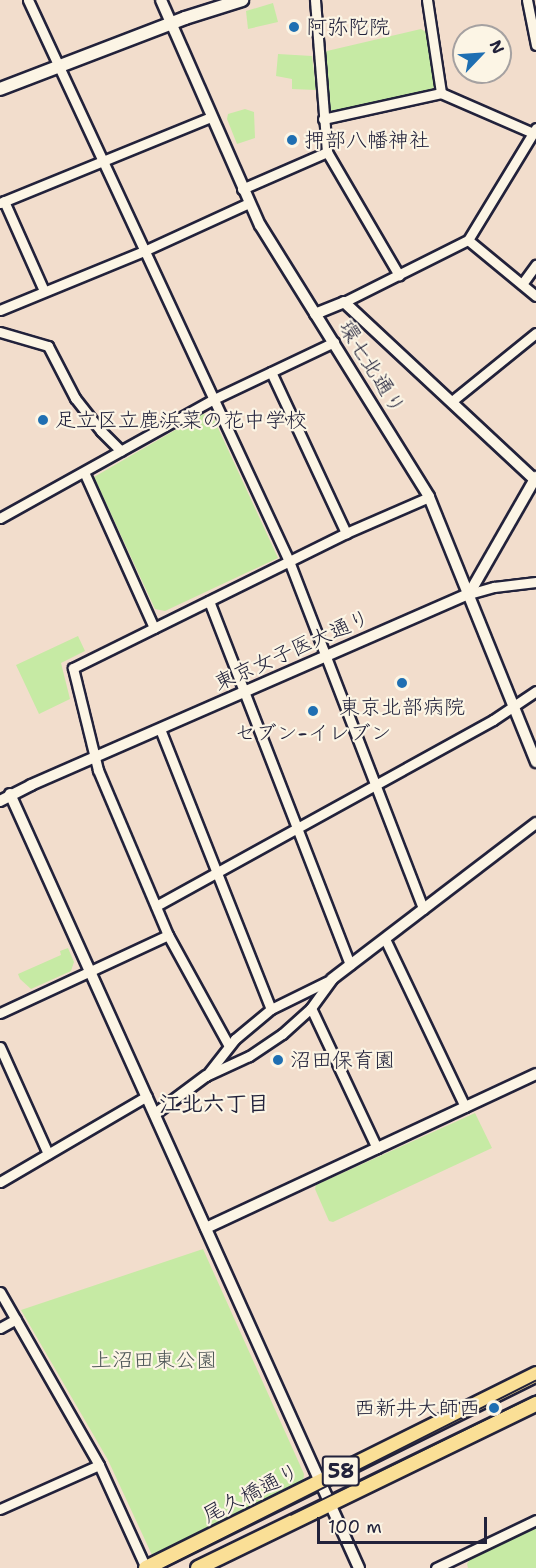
<!DOCTYPE html>
<html>
<head>
<meta charset="utf-8">
<style>
	body { margin:0 }
	#map { position:relative; width:536px; height:1568px; overflow:hidden; background:#f2ddcc; font-family:"Shantell Sans","Klee One",sans-serif }
	div>[style] { position:absolute }
	[style*='--x'] { left:calc(var(--x)*1px); top:calc(var(--y)*1px); width:calc(var(--w)*1px); rotate:calc(var(--a)*1deg) }
	.green>* { inset:0; background:#c6eaa4 }
	.roads { filter:drop-shadow(2px 0 #22223b) drop-shadow(-2px 0 #22223b) drop-shadow(0 2px #22223b) drop-shadow(0 -2px #22223b) }
	.minor>* { height:9px; margin:-4.5px; padding:0 4.5px; transform-origin:4.5px; border-radius:4.5px; background:#fcf5e5 }
	.tertiary>* { height:10px; margin:-5px; padding:0 5px; transform-origin:5px; border-radius:5px; background:#fcf5e5 }
	.secondary>* { height:12px; margin:-6px; padding:0 6px; transform-origin:6px; border-radius:6px; background:#fcf5e5 }
	.primary>* { height:14px; margin:-7px; padding:0 7px; transform-origin:7px; border-radius:7px; background:#fadf96 }
	.tram>* { height:1.5px; margin:-0.75px; padding:0 0.75px; transform-origin:0.75px; border-radius:0.75px; background:#22223b }
	.dots>* { width:16px; height:16px; translate:-50% -50%; box-sizing:border-box; border:3px solid #fcf5e5; border-radius:50% }
	span { translate:-50% -50%; white-space:nowrap; text-align:center; line-height:1.15; -webkit-text-stroke:4.5px #fcf5e5; paint-order:stroke }
	.shield-label span { padding:2px 4px; background:#fcf5e5; border:2px solid; border-radius:4px; -webkit-text-stroke-width:0 }
	.shield-label { font-size:20px; color:#22223b; font-weight:700 }
	.poi-label { font-size:21px; color:#22223b }
	.left { translate:0 -50%; text-align:left }
	.right { translate:-100% -50%; text-align:right }
	.street-label { font-size:21px; color:#22223b }
	.park-label { font-size:21px; color:#4b5455 }
	.neighbourhood-label { font-size:22px; color:#22223b; font-weight:700 }
	.north { position:absolute; left:452px; top:24px; width:60px; height:60px; box-sizing:border-box; background:#fcf5e5; border:2px solid #a5a1a1; border-radius:50%; rotate:65deg; font-size:16px; font-weight:700; line-height:24px; text-align:center; color:#22223b }
	.north::after { content:''; display:block; margin:auto; width:21px; height:27px; background:#1f6fb2; clip-path:polygon(50% 0,100% 100%,50% 72%,0 100%) }
	.scale { position:absolute; left:317px; top:1517px; width:170px; height:27px; box-sizing:border-box; border:3px solid #22223b; border-top:0; padding-left:8px; font-size:18px; line-height:21px; white-space:nowrap; color:#22223b; -webkit-text-stroke:4px #fcf5e5; paint-order:stroke }
</style>
</head>
<body>
<div id="map">
	<div class="green">
		<div style="clip-path:polygon(273px 3px,278px 22px,248px 29px,246px 11px)"></div>
		<div style="clip-path:polygon(421px 29px,426px 32px,435px 85px,432px 90px,332px 112px,328px 109px,323px 56px,327px 51px)"></div>
		<div style="clip-path:polygon(278px 54px,312px 56px,316px 90px,292px 89px,292px 79px,276px 76px)"></div>
		<div style="clip-path:polygon(245px 109px,254px 112px,255px 138px,237px 144px,227px 119px,228px 114px)"></div>
		<div style="clip-path:polygon(203px 414px,213px 417px,278px 558px,165px 611px,155px 609px,94px 477px)"></div>
		<div style="clip-path:polygon(78px 636px,85px 651px,61px 663px,70px 699px,39px 714px,16px 665px)"></div>
		<div style="clip-path:polygon(68px 948px,74px 962px,71px 971px,31px 989px,20px 979px,18px 974px,61px 955px,60px 951px)"></div>
		<div style="clip-path:polygon(475px 1113px,492px 1148px,333px 1222px,329px 1221px,315px 1189px,316px 1185px)"></div>
		<div style="clip-path:polygon(203px 1249px,304px 1474px,303px 1482px,152px 1555px,108px 1460px,21px 1310px)"></div>
		<div style="clip-path:polygon(536px 1526px,536px 1568px,468px 1568px,467px 1564px,470px 1559px)"></div>
	</div>
	<div class="roads">
		<div class="minor">
			<div style="--x:28;--y:0;--w:619;--a:65.05"></div>
			<div style="--x:289;--y:561;--w:373;--a:68.9"></div>
			<div style="--x:315;--y:0;--w:152;--a:85.5"></div>
			<div style="--x:327;--y:152;--w:143;--a:59.7"></div>
			<div style="--x:427;--y:0;--w:94;--a:81.4"></div>
			<div style="--x:527;--y:0;--w:46;--a:78.7"></div>
			<div style="--x:323;--y:119;--w:121;--a:-12.4"></div>
			<div style="--x:441;--y:93;--w:100;--a:23.5"></div>
			<div style="--x:242;--y:189;--w:93;--a:-23.5"></div>
			<div style="--x:4;--y:201;--w:98;--a:66"></div>
			<div style="--x:0;--y:203;--w:228;--a:-22.2"></div>
			<div style="--x:468;--y:240;--w:88;--a:39.5"></div>
			<div style="--x:522;--y:284;--w:24;--a:-54"></div>
			<div style="--x:344;--y:302;--w:139;--a:-26.6"></div>
			<div style="--x:468;--y:240;--w:131;--a:-58.7"></div>
			<div style="--x:0;--y:310;--w:156;--a:-22.3"></div>
			<div style="--x:144;--y:251;--w:115;--a:-24.6"></div>
			<div style="--x:0;--y:332;--w:50;--a:16.3"></div>
			<div style="--x:48;--y:346;--w:59;--a:62.6"></div>
			<div style="--x:75;--y:398;--w:42;--a:51.8"></div>
			<div style="--x:101;--y:431;--w:28;--a:45"></div>
			<div style="--x:271;--y:372;--w:178;--a:65"></div>
			<div style="--x:452;--y:401;--w:108;--a:-39"></div>
			<div style="--x:84;--y:472;--w:171;--a:65.8"></div>
			<div style="--x:0;--y:518;--w:245;--a:-29.1"></div>
			<div style="--x:214;--y:399;--w:133;--a:-25.4"></div>
			<div style="--x:469;--y:594;--w:26;--a:-16"></div>
			<div style="--x:494;--y:587;--w:42;--a:-6.8"></div>
			<div style="--x:209;--y:601;--w:390;--a:68.8"></div>
			<div style="--x:160;--y:729;--w:301;--a:68.4"></div>
			<div style="--x:156;--y:906;--w:385;--a:-28.9"></div>
			<div style="--x:493;--y:720;--w:52;--a:-34"></div>
			<div style="--x:385;--y:939;--w:186;--a:64.5"></div>
			<div style="--x:332;--y:979;--w:36;--a:126"></div>
			<div style="--x:311;--y:1008;--w:39;--a:138"></div>
			<div style="--x:282;--y:1034;--w:40;--a:146"></div>
			<div style="--x:249;--y:1056;--w:47;--a:155.1"></div>
			<div style="--x:206;--y:1076;--w:47;--a:-51.9"></div>
			<div style="--x:235;--y:1039;--w:47;--a:-39.8"></div>
			<div style="--x:271;--y:1009;--w:68;--a:-26.2"></div>
			<div style="--x:311;--y:1008;--w:155;--a:64.8"></div>
			<div style="--x:0;--y:1013;--w:185;--a:-24.9"></div>
			<div style="--x:229;--y:1046;--w:127;--a:-118.8"></div>
			<div style="--x:168;--y:935;--w:179;--a:-113"></div>
			<div style="--x:98;--y:770;--w:105;--a:-103.8"></div>
			<div style="--x:73;--y:668;--w:305;--a:-26.3"></div>
			<div style="--x:346;--y:533;--w:90;--a:-23.4"></div>
			<div style="--x:0;--y:1047;--w:117;--a:65.8"></div>
			<div style="--x:0;--y:1182;--w:170;--a:-30.3"></div>
			<div style="--x:0;--y:1292;--w:199;--a:60.2"></div>
			<div style="--x:99;--y:1465;--w:113;--a:65.5"></div>
			<div style="--x:0;--y:1328;--w:18;--a:-29"></div>
			<div style="--x:0;--y:1509;--w:108;--a:-24"></div>
			<div style="--x:436;--y:1568;--w:111;--a:-25.6"></div>
		</div>
		<div class="tertiary">
			<div style="--x:161;--y:0;--w:246;--a:66.3"></div>
			<div style="--x:260;--y:225;--w:320;--a:58.1"></div>
			<div style="--x:429;--y:497;--w:286;--a:68"></div>
			<div style="--x:315;--y:314;--w:31;--a:-22"></div>
			<div style="--x:344;--y:302;--w:262;--a:43"></div>
			<div style="--x:10;--y:794;--w:849;--a:65.73"></div>
			<div style="--x:0;--y:801;--w:35;--a:-27"></div>
			<div style="--x:31;--y:785;--w:478;--a:-23.6"></div>
			<div style="--x:469;--y:594;--w:135;--a:-60.2"></div>
			<div style="--x:332;--y:979;--w:257;--a:-37.4"></div>
			<div style="--x:155;--y:1114;--w:64;--a:-36.7"></div>
			<div style="--x:206;--y:1228;--w:364;--a:-25"></div>
		</div>
		<div class="secondary">
			<div style="--x:0;--y:89;--w:198;--a:-21"></div>
			<div style="--x:185;--y:18;--w:60;--a:-17.5"></div>
		</div>
		<div class="primary">
			<div style="--x:146;--y:1568;--w:436;--a:-26.4"></div>
			<div style="--x:198;--y:1568;--w:376;--a:-25.9"></div>
		</div>
	</div>
	<div class="tram">
		<div style="--x:291;--y:1515;--w:273;--a:-26.1"></div>
		<div style="--x:165;--y:1568;--w:415;--a:-26.8"></div>
	</div>
	<div class="dots">
		<div style="left:294px;top:27px;background:#1f6fb2"></div>
		<div style="left:292px;top:140px;background:#1f6fb2"></div>
		<div style="left:43px;top:420px;background:#1f6fb2"></div>
		<div style="left:402px;top:683px;background:#1f6fb2"></div>
		<div style="left:313px;top:711px;background:#1f6fb2"></div>
		<div style="left:278px;top:1060px;background:#1f6fb2"></div>
		<div style="left:494px;top:1408px;background:#1f6fb2"></div>
	</div>
	<div class="shield-label">
		<span style="left:341px;top:1471px">58</span>
	</div>
	<div class="poi-label">
		<span class="left" style="left:306px;top:27px">阿弥陀院</span>
		<span class="left" style="left:304px;top:140px">押部八幡神社</span>
		<span class="left" style="left:55px;top:420px">足立区立鹿浜菜の花中学校</span>
		<span style="left:402px;top:707px">東京北部病院</span>
		<span style="left:313px;top:733px">セブン-イレブン</span>
		<span class="left" style="left:290px;top:1060px">沼田保育園</span>
		<span class="right" style="left:480px;top:1408px">西新井大師西</span>
	</div>
	<div class="street-label">
		<span style="left:372px;top:367px;rotate:58deg">環七北通り</span>
		<span style="left:292px;top:650px;rotate:-24deg">東京女子医大通り</span>
		<span style="left:251px;top:1493px;rotate:-27deg">尾久橋通り</span>
	</div>
	<div class="park-label">
		<span style="left:154px;top:1360px">上沼田東公園</span>
	</div>
	<div class="neighbourhood-label">
		<span style="left:214px;top:1104px">江北六丁目</span>
	</div>
	<div class="north">N</div>
	<div class="scale">100 m</div>
</div>
</body>
</html>
